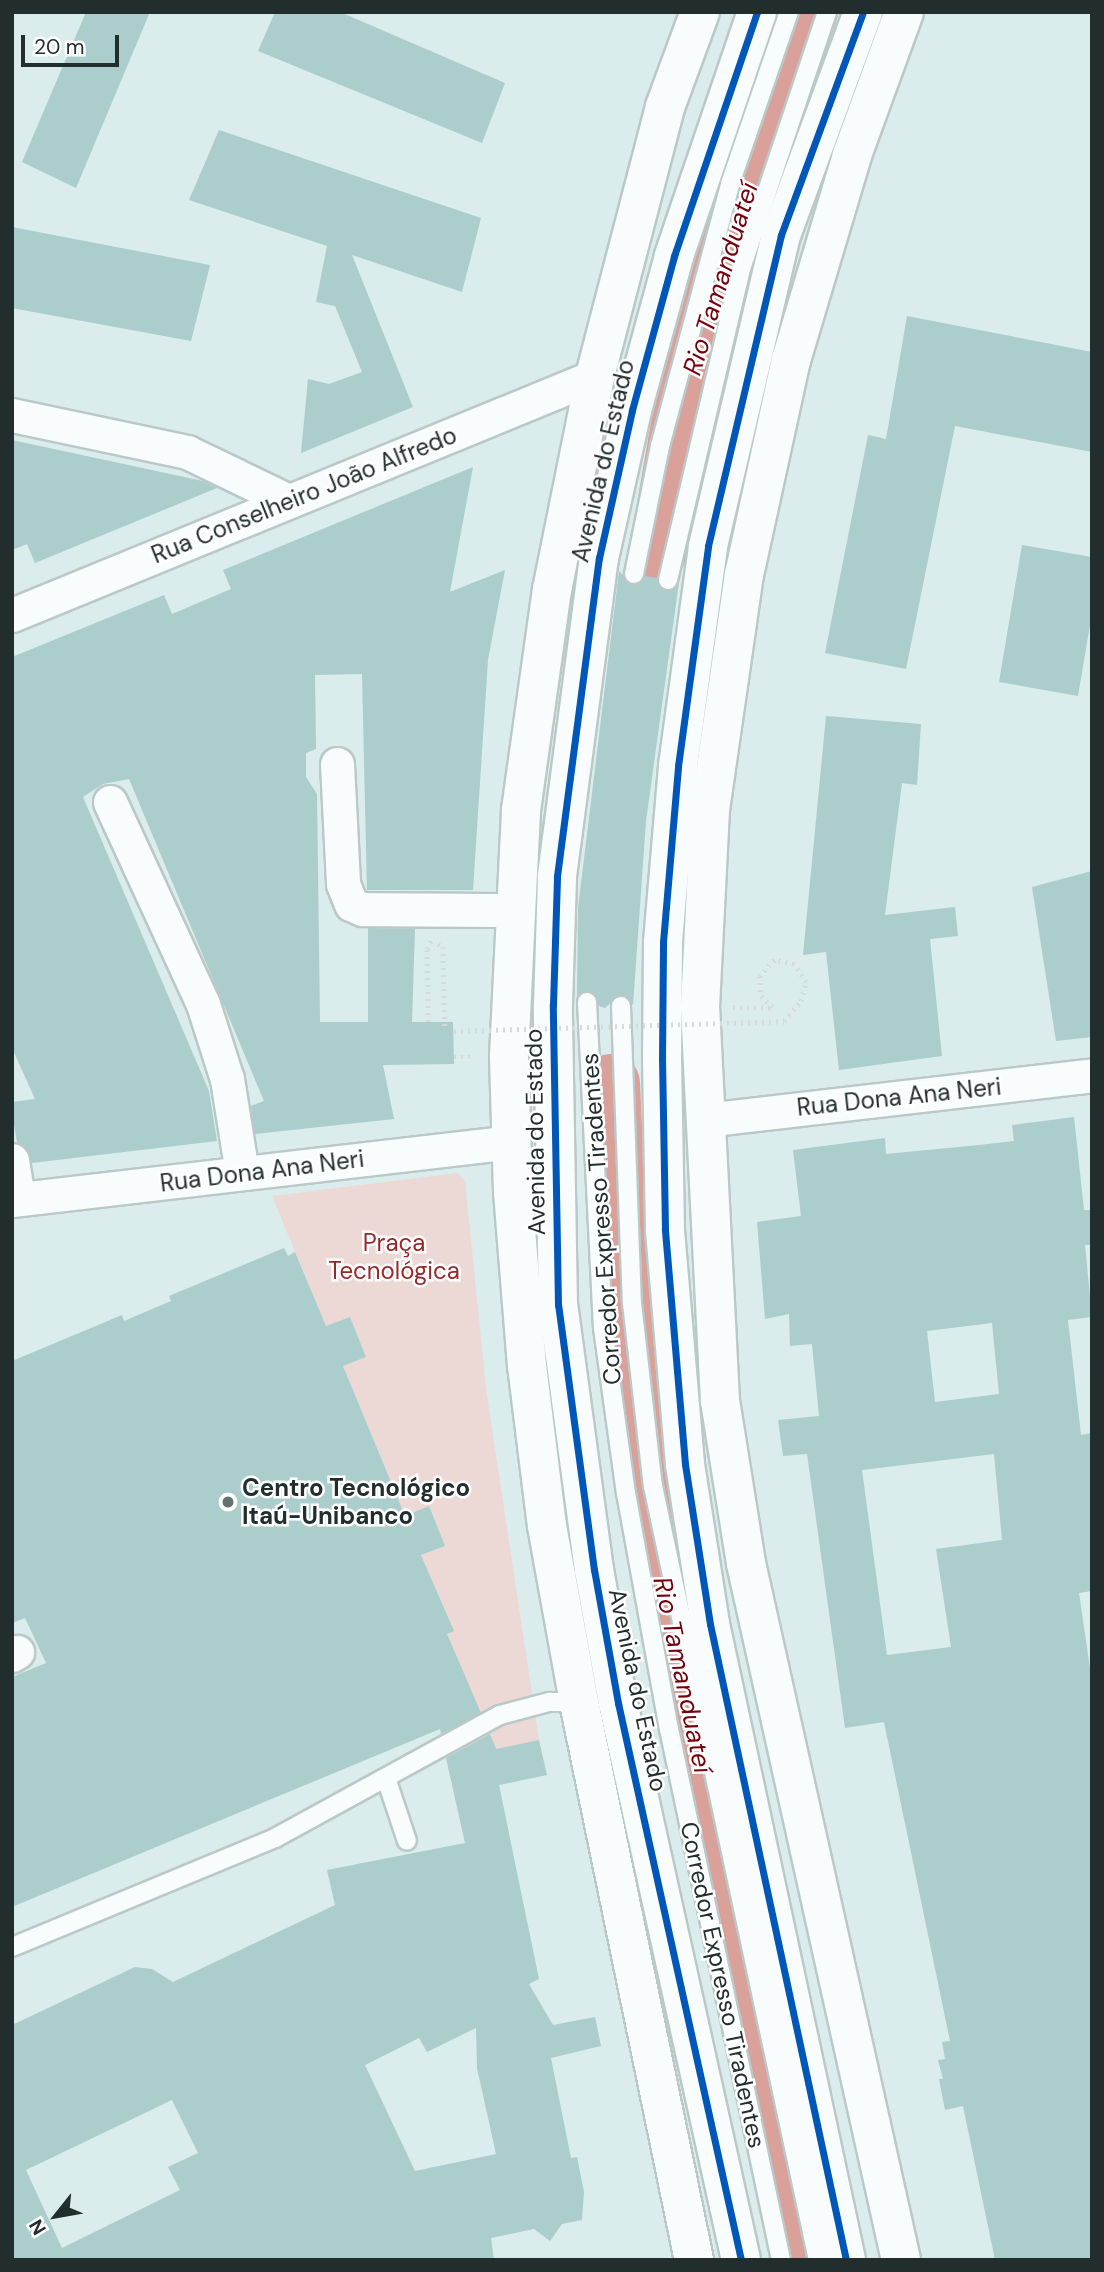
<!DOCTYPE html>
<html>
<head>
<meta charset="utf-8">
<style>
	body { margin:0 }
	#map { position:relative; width:1104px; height:2272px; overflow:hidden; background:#daeceb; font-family:"DM Sans",sans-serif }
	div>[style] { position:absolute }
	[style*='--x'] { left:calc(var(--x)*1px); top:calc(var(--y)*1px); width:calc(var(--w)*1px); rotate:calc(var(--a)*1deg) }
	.green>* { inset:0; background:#ecd8d5 }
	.river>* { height:58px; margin:-29px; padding:0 29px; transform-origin:29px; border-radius:29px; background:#daa09a }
	.building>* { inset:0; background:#abcdcb }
	.path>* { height:4.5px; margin-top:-2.25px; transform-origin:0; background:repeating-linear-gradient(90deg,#d5dada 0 2px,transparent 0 7px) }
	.roads { filter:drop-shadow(2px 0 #bac8c7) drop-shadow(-2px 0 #bac8c7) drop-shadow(0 2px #bac8c7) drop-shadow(0 -2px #bac8c7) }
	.lane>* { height:18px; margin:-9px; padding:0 9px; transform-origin:9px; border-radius:9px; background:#f9fcfc }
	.street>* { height:33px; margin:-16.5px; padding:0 16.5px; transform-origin:16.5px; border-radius:16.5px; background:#f9fcfc }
	.primary>* { height:38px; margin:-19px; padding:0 19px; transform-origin:19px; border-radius:19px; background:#f9fcfc }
	.highway>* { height:38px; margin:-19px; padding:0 19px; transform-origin:19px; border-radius:19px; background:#f9fcfc }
	.path-bridge>* { height:4.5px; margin-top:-2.25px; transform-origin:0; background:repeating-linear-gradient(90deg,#d5dada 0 2px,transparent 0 7px) }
	.cycleway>* { height:7px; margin:-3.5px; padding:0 3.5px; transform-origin:3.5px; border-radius:3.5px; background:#0057b8 }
	.dots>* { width:19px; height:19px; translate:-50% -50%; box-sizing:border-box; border:4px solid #fff; border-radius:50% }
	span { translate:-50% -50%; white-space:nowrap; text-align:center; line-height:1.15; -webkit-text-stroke:5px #fff; paint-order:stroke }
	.street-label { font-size:24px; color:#222e2e }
	.park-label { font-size:24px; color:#962929 }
	.poi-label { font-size:24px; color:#222e2e; font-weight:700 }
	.left { translate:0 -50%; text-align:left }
	.water-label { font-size:26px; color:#74000d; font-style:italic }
	.frame { position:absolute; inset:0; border:14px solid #222e2e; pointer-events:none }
	.north { position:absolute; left:21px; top:2181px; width:70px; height:70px; -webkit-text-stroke:5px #fff; paint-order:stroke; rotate:239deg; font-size:19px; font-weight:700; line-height:28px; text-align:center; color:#222e2e }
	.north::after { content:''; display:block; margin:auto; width:24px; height:32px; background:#222e2e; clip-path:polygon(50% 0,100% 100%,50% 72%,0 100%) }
	.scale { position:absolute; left:21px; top:35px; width:98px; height:32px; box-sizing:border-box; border:4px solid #222e2e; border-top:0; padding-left:9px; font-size:21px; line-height:24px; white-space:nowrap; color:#222e2e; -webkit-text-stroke:5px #fff; paint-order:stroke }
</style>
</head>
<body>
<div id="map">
	<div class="green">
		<div style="clip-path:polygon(458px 1173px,465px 1182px,486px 1389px,539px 1740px,492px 1750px,447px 1634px,454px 1631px,421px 1555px,445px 1546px,405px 1516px,343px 1366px,366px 1357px,350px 1317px,326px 1326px,272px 1196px)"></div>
	</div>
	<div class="river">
		<div style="--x:658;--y:552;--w:146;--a:-80.2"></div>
		<div style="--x:683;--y:408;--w:200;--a:-74.4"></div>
		<div style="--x:737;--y:215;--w:215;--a:-70.5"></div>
		<div style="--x:611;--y:1083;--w:221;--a:87.4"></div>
		<div style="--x:621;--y:1304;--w:193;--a:82.9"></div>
		<div style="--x:645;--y:1496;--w:780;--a:78.32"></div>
	</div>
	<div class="building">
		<div style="clip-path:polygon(86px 12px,150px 12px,76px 188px,22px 162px)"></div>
		<div style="clip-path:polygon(275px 12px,340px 12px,505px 83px,482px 143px,258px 51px)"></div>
		<div style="clip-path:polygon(219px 130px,481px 218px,462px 292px,352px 255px,413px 407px,301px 453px,308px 379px,329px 384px,362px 372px,335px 306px,316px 302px,327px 246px,189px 200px)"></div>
		<div style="clip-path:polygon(12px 227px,210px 265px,191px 341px,12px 308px)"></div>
		<div style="clip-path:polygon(907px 316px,1092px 352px,1092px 452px,955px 426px,906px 669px,825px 653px,868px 435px,886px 439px)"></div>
		<div style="clip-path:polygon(12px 440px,203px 481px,217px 488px,35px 563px,27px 544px,12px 550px)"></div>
		<div style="clip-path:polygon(473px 467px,450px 592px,505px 570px,488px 660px,473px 890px,367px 890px,362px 674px,315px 675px,316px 749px,306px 753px,306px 777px,317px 794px,320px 1022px,368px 1022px,368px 928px,415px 929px,412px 1022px,453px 1022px,454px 1064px,383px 1065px,394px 1119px,255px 1134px,251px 1106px,264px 1101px,129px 779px,103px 784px,83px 797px,209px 1091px,217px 1141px,32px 1163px,27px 1149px,17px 1142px,12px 1113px,12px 1102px,35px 1099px,12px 1048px,12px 657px,164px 595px,172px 614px,231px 589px,223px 570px)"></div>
		<div style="clip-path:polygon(1022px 545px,1092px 557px,1092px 613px,1078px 696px,999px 682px)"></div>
		<div style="clip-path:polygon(619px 571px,632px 585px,645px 576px,657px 578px,666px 591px,679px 582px,646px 821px,633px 1005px,620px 995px,605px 1008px,599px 1006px,592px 992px,577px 997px,578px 908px)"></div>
		<div style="clip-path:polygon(826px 716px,921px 724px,917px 785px,902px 783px,885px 915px,955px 907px,958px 936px,930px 939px,942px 1056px,839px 1070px,826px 952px,803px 955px)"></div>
		<div style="clip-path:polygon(1092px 871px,1092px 1037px,1056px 1041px,1032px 887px)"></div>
		<div style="clip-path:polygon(evenodd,1074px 1117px,1084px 1210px,1092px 1210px,1092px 1245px,1085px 1245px,1092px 1317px,1068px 1320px,1081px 1435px,1092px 1433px,1092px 1591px,1079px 1593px,1092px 1682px,1092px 2260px,995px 2260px,963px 2106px,945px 2110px,939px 2079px,943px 2079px,938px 2060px,945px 2059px,942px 2042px,950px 2041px,884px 1722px,845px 1728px,807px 1454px,783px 1456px,778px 1420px,819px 1416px,812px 1344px,790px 1346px,789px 1314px,765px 1319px,757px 1222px,801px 1216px,793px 1150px,885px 1138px,886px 1154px,979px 1145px,1014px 1141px,1012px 1125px,1074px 1117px,992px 1323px,999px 1394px,935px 1402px,927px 1331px,992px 1323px,1074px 1117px,994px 1454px,1002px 1540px,936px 1549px,951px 1647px,887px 1655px,862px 1470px,994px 1454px)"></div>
		<div style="clip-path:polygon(284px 1248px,288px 1256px,295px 1252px,326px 1326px,350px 1317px,366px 1357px,343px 1366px,405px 1516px,429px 1506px,445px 1546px,421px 1555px,454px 1631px,447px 1634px,481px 1713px,441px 1734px,440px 1729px,12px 1907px,12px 1677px,46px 1663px,25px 1618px,12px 1623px,12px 1361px,122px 1315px,124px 1321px,171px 1301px,169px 1296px)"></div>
		<div style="clip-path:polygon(evenodd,490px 1734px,496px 1749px,539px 1740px,547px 1775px,499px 1785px,539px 1979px,529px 1984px,553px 2025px,595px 2017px,601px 2046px,551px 2058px,571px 2158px,577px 2157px,584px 2192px,582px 2220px,562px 2224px,550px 2241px,534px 2229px,491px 2238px,494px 2260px,12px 2260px,12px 2025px,135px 1967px,152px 1969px,173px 1982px,335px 1905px,327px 1870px,465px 1843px,446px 1758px,490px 1734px,476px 2028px,477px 2068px,496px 2154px,415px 2171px,365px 2065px,419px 2038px,427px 2052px,476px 2028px,490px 1734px,172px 2100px,198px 2153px,168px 2167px,180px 2190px,62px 2248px,26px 2170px,172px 2100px)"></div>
	</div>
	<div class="path">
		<div style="--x:438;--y:944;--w:6;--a:31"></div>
		<div style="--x:443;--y:947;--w:83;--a:88.6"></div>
		<div style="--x:733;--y:1007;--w:41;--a:1.4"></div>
		<div style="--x:428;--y:1022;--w:73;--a:-90.8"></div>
		<div style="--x:427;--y:949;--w:10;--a:-66"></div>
		<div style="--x:454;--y:1057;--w:20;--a:0"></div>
	</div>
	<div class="roads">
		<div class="lane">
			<div style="--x:634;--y:574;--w:131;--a:-78.5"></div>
			<div style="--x:660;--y:446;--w:271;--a:-75"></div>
			<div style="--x:730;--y:184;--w:182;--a:-71.1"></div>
			<div style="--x:668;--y:580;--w:316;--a:-76.8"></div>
			<div style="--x:740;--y:272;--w:274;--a:-71.5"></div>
			<div style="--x:587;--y:1002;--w:326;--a:87.2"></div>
			<div style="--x:603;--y:1328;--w:167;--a:82.1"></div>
			<div style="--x:626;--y:1493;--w:240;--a:79.7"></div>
			<div style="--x:669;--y:1729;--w:543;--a:78.09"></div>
			<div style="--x:621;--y:1006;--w:297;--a:87.9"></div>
			<div style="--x:632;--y:1303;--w:184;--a:83.5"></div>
			<div style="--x:653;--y:1486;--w:791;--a:77.97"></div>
			<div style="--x:386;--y:1778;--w:66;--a:71.6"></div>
			<div style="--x:12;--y:1947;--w:285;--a:-22.5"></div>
			<div style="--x:275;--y:1838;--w:256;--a:-28.7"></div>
			<div style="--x:500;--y:1715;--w:51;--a:-14.9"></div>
			<div style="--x:549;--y:1702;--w:30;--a:0"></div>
		</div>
		<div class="street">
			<div style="--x:12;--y:415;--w:179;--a:11.9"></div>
			<div style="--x:187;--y:452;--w:113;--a:25.7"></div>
			<div style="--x:12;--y:615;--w:630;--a:-22.29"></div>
			<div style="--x:337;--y:764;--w:120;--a:87.1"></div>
			<div style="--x:343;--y:884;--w:22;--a:68"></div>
			<div style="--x:351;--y:904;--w:12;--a:24"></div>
			<div style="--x:362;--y:909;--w:154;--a:0.4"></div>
			<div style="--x:110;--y:802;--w:222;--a:65.3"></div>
			<div style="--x:203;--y:1004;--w:79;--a:72.3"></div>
			<div style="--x:227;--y:1079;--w:95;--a:80.9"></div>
			<div style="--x:705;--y:1120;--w:390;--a:-6.6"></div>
			<div style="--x:12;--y:1160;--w:39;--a:81"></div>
			<div style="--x:12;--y:1200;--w:503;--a:-6.62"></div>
			<div style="--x:12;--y:1655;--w:6;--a:-31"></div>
		</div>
		<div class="primary">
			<div style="--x:694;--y:2260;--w:570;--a:-101.65"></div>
			<div style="--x:579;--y:1702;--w:179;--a:-100.3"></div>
			<div style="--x:547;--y:1526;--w:161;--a:-97.1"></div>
			<div style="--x:527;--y:1366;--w:175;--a:-94.6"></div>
			<div style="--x:513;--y:1192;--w:135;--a:-91.7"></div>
			<div style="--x:509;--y:1057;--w:247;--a:-87.2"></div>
			<div style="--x:521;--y:810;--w:222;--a:-82"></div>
			<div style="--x:552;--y:590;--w:218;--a:-78.6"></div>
			<div style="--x:595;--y:376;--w:278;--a:-75.4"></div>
			<div style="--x:665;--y:107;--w:101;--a:-69.8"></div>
			<div style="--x:901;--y:2260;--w:714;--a:-102.54"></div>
			<div style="--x:746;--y:1563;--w:164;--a:-99.1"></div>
			<div style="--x:720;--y:1401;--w:395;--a:-92.9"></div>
			<div style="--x:700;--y:1007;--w:197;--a:-87.1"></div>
			<div style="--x:710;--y:810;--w:237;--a:-81.8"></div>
			<div style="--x:744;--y:575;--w:220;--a:-77.7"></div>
			<div style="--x:791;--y:360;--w:214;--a:-73.4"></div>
			<div style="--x:852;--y:155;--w:152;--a:-70"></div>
		</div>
		<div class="highway">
			<div style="--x:741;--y:2260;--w:570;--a:-102.45"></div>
			<div style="--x:618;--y:1703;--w:135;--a:-100.2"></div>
			<div style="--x:594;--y:1570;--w:267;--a:-97.7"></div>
			<div style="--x:558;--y:1305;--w:300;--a:-91"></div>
			<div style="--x:553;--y:1005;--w:129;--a:-88.2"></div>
			<div style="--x:557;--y:876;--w:321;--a:-82.5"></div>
			<div style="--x:599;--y:558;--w:152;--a:-77.4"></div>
			<div style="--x:632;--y:410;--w:160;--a:-74.7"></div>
			<div style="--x:674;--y:256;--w:258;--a:-71.2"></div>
			<div style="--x:846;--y:2260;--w:650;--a:-102.07"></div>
			<div style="--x:710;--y:1624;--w:162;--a:-98.9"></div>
			<div style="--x:685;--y:1464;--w:236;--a:-94.9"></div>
			<div style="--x:665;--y:1229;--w:169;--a:-91"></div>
			<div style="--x:662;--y:1060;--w:118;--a:-89.5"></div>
			<div style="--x:663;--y:942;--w:177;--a:-85.1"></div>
			<div style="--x:678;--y:766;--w:222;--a:-82.2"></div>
			<div style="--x:708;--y:546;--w:319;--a:-76.8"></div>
			<div style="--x:781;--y:235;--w:238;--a:-69.8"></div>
		</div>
	</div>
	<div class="path-bridge">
		<div style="--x:454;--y:1031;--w:330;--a:-1.7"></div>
		<div style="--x:784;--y:1021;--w:26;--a:-50"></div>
		<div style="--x:801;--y:1001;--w:20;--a:-75"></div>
		<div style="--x:806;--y:982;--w:22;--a:-124"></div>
		<div style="--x:794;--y:964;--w:19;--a:-168"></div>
		<div style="--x:775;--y:960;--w:22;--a:133"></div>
		<div style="--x:760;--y:976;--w:20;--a:87"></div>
		<div style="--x:761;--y:996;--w:18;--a:43"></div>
	</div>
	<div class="cycleway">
		<div style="--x:741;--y:2260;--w:570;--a:-102.45"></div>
		<div style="--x:618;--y:1703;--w:135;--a:-100.2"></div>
		<div style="--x:594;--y:1570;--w:267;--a:-97.7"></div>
		<div style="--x:558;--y:1305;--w:300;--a:-91"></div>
		<div style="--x:553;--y:1005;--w:129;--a:-88.2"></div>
		<div style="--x:557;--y:876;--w:321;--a:-82.5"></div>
		<div style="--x:599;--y:558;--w:152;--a:-77.4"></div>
		<div style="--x:632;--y:410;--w:160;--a:-74.7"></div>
		<div style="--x:674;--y:256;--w:258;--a:-71.2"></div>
		<div style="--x:846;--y:2260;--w:650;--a:-102.07"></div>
		<div style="--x:710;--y:1624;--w:162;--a:-98.9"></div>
		<div style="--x:685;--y:1464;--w:236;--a:-94.9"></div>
		<div style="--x:665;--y:1229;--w:169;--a:-91"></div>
		<div style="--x:662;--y:1060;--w:118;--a:-89.5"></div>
		<div style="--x:663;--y:942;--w:177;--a:-85.1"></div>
		<div style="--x:678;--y:766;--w:222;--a:-82.2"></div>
		<div style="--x:708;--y:546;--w:319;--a:-76.8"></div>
		<div style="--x:781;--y:235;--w:238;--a:-69.8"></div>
	</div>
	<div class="dots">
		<div style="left:228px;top:1502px;background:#627070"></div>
	</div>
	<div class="street-label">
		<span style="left:603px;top:461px;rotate:-77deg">Avenida do Estado</span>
		<span style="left:304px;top:495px;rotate:-22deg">Rua Conselheiro João Alfredo</span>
		<span style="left:899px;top:1097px;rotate:-6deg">Rua Dona Ana Neri</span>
		<span style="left:535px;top:1132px;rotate:-91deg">Avenida do Estado</span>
		<span style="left:262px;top:1171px;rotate:-7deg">Rua Dona Ana Neri</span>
		<span style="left:601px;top:1219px;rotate:-94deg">Corredor Expresso Tiradentes</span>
		<span style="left:638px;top:1690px;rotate:78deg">Avenida do Estado</span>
		<span style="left:723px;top:1985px;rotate:78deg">Corredor Expresso Tiradentes</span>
	</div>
	<div class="park-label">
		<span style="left:394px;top:1257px">Praça<br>Tecnológica</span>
	</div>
	<div class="poi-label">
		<span class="left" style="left:242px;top:1502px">Centro Tecnológico<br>Itaú-Unibanco</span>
	</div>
	<div class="water-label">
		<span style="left:721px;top:279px;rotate:-73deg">Rio Tamanduateí</span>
		<span style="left:682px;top:1675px;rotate:78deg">Rio Tamanduateí</span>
	</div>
	<div class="frame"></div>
	<div class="north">N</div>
	<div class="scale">20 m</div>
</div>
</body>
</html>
